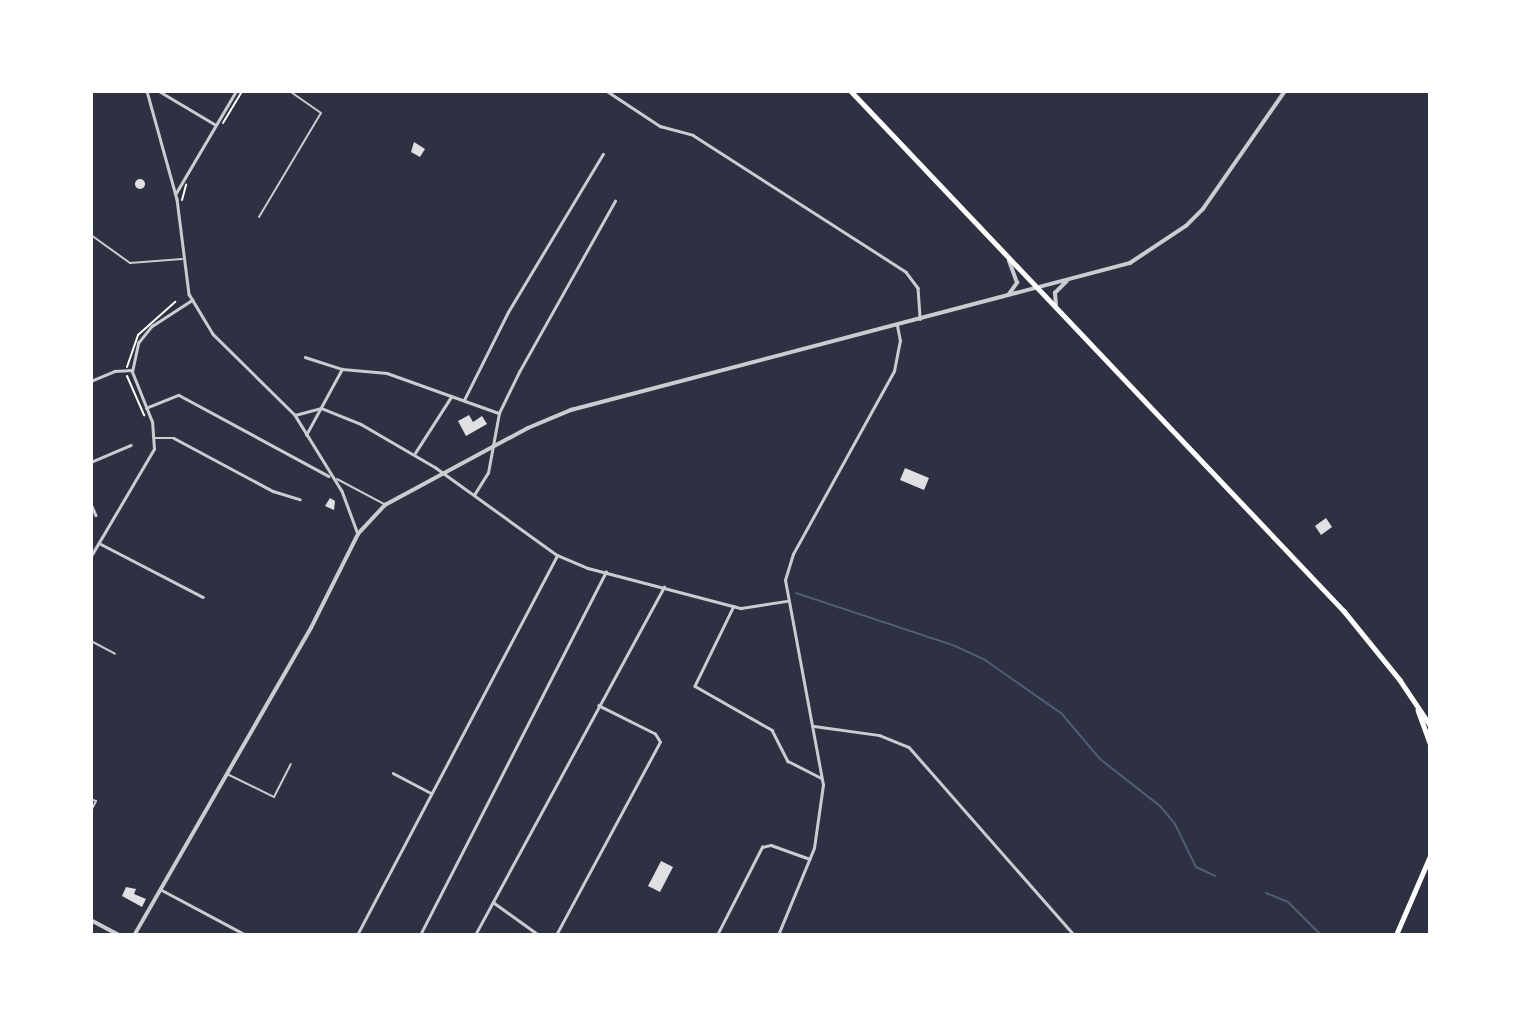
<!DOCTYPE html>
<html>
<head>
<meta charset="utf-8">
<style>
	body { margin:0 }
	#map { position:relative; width:1521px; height:1026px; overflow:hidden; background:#2d3142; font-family:"IBM Plex Sans",sans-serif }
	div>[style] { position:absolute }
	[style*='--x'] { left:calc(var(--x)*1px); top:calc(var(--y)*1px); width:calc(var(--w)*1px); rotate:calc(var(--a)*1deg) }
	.stream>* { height:2px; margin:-1px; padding:0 1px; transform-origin:1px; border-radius:1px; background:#4f5d75 }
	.building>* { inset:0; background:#e0e0e3 }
	.round { border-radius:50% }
	.path>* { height:2px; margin:-1px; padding:0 1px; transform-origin:1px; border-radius:1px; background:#fff }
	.service>* { height:2px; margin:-1px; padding:0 1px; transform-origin:1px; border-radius:1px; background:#caccd0 }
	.minor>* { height:2.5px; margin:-1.25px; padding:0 1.25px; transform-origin:1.25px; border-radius:1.25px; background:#caccd0 }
	.tertiary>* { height:3.5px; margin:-1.75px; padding:0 1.75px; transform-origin:1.75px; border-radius:1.75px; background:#caccd0 }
	.secondary>* { height:4.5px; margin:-2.25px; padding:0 2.25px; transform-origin:2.25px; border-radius:2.25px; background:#fff }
	.primary>* { height:4.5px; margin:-2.25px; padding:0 2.25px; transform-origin:2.25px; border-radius:2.25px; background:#fff }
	span { translate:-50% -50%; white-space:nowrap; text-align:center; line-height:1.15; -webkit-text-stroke:5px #fff; paint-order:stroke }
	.frame { position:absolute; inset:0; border:93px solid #fff; pointer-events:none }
</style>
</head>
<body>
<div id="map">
	<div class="stream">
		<div style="--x:796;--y:593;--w:168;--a:18.4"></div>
		<div style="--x:955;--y:646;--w:33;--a:25"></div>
		<div style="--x:985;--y:660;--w:94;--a:35"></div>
		<div style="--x:1062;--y:714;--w:59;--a:49.8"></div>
		<div style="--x:1100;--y:759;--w:76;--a:38.1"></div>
		<div style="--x:1160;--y:806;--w:23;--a:50"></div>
		<div style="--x:1175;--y:824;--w:48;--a:64"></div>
		<div style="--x:1196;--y:867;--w:21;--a:25"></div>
		<div style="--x:1266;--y:893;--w:24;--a:22"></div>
		<div style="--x:1288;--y:902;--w:47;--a:45"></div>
	</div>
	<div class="building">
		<div style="clip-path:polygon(414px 142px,425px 149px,420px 157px,411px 152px)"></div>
		<div class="round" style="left:135px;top:179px;width:10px;height:10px"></div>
		<div style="clip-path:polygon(469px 415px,473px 422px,482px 416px,487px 424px,466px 436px,458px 421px)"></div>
		<div style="clip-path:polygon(905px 468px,929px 478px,924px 490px,900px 480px)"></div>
		<div style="clip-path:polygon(330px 498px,335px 501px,334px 510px,325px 506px)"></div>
		<div style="clip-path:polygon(1326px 518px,1332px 527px,1321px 535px,1315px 526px)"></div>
		<div style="clip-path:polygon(661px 861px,673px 867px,660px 892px,648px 886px)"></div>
		<div style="clip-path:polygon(126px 887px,136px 889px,134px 894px,146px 899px,142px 907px,122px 896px)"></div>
	</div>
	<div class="path">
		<div style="--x:223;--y:123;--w:37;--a:-59"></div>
		<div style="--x:182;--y:200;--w:16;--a:-75"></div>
		<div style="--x:127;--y:367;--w:34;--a:-71"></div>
		<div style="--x:138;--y:335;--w:50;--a:-41.7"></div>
		<div style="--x:127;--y:376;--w:43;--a:66.4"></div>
	</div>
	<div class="service">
		<div style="--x:259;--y:217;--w:121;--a:-59.2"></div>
		<div style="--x:321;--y:113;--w:38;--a:-145"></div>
		<div style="--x:91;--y:235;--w:48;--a:35.7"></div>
		<div style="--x:130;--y:263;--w:52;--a:-4.4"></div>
		<div style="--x:337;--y:479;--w:53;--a:28"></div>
		<div style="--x:91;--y:641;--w:27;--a:28"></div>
		<div style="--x:227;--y:774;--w:52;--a:26.1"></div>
		<div style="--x:274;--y:797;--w:37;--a:-63"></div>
		<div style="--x:91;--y:799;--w:5;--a:22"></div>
		<div style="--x:96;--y:801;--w:11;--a:117"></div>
	</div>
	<div class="minor">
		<div style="--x:147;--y:91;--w:112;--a:74.5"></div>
		<div style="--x:177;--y:199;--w:96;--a:82.8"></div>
		<div style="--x:189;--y:294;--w:47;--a:59"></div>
		<div style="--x:213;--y:334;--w:115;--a:44.6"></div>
		<div style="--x:295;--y:415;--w:89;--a:58.3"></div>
		<div style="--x:342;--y:491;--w:46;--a:69.6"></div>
		<div style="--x:159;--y:91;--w:66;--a:30.8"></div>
		<div style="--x:607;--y:91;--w:64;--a:33.4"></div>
		<div style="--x:660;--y:126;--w:34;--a:15"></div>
		<div style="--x:693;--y:135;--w:253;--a:32.7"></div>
		<div style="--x:906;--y:272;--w:20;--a:53"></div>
		<div style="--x:918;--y:288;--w:31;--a:86"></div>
		<div style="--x:176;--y:193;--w:118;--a:-59.5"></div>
		<div style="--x:305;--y:357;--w:39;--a:18"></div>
		<div style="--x:342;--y:369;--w:45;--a:5.1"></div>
		<div style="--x:387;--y:373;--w:119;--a:19.7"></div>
		<div style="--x:91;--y:381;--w:25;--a:-23"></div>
		<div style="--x:114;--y:371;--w:18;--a:-3"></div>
		<div style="--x:464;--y:400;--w:98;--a:-63.4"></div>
		<div style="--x:508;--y:312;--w:184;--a:-59"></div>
		<div style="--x:146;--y:408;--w:35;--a:-22"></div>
		<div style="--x:179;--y:395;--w:170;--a:28.4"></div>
		<div style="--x:295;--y:415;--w:27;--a:-15"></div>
		<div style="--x:321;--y:408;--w:43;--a:21.8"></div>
		<div style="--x:361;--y:424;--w:86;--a:30.2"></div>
		<div style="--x:435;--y:467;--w:150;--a:35.8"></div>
		<div style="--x:557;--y:555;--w:34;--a:23"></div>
		<div style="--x:588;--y:568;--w:158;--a:14.7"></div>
		<div style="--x:741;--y:608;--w:46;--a:-8.8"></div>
		<div style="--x:306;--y:435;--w:75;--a:-61.4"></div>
		<div style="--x:154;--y:438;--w:20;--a:0"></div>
		<div style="--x:174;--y:438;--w:112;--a:28.2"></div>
		<div style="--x:273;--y:491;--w:28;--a:17"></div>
		<div style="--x:415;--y:453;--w:67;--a:-57.3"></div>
		<div style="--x:91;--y:462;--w:43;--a:-23"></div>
		<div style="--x:474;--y:495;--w:26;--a:-58"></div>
		<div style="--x:488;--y:473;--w:61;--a:-79.6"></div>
		<div style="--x:499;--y:413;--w:46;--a:-64"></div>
		<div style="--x:519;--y:372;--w:196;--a:-60.7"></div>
		<div style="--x:91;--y:504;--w:12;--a:66"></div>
		<div style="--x:99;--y:543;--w:117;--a:27.4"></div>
		<div style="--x:91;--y:556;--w:124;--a:-59.5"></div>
		<div style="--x:154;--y:449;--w:27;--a:-94"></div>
		<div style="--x:152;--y:422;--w:54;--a:-111.8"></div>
		<div style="--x:132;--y:372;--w:30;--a:-78"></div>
		<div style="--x:138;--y:343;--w:22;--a:-51"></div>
		<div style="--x:152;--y:326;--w:48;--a:-33"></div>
		<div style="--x:734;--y:606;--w:89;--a:116"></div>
		<div style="--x:695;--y:686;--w:89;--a:29.7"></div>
		<div style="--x:772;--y:730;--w:35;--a:63"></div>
		<div style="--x:788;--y:761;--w:37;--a:27"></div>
		<div style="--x:814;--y:726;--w:66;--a:7.9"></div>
		<div style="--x:879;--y:735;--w:32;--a:22"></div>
		<div style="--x:909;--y:747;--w:250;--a:48.7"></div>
		<div style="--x:393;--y:773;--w:43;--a:27.8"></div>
		<div style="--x:160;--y:889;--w:98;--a:28.1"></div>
		<div style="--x:493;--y:902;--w:57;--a:35.7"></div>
		<div style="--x:357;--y:935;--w:429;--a:-62.2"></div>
		<div style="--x:420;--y:935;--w:408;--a:-62.9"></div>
		<div style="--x:475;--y:935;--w:396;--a:-61.5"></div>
		<div style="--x:556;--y:935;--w:219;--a:-61.7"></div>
		<div style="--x:660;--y:742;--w:9;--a:-122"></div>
		<div style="--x:655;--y:734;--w:63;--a:-153.4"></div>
		<div style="--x:717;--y:935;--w:99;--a:-62.9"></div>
		<div style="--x:762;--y:847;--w:9;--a:-13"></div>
		<div style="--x:771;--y:845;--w:41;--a:19.7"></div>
		<div style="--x:778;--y:935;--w:94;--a:-67.5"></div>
		<div style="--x:814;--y:848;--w:64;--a:-81.9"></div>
		<div style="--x:823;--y:785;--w:208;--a:-100.5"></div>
		<div style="--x:785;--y:580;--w:27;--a:-73"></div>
		<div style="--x:793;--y:554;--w:209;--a:-61.1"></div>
		<div style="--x:894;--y:371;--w:31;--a:-79"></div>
		<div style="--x:900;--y:341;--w:16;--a:-101"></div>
	</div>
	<div class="tertiary">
		<div style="--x:1009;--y:294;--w:14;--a:-54"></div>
		<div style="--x:1017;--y:283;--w:23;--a:-110"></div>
		<div style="--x:1056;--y:305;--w:12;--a:-95"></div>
		<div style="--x:1055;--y:293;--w:16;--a:-45"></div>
		<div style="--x:91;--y:920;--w:32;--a:28"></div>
		<div style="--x:135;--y:934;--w:353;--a:-60.1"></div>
		<div style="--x:311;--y:628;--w:105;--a:-63.4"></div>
		<div style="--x:358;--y:534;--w:40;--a:-47"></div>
		<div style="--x:385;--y:505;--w:162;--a:-28.3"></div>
		<div style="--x:528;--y:428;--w:47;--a:-22.7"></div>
		<div style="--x:571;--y:410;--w:578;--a:-14.73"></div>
		<div style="--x:1130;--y:263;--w:67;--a:-33.5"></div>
		<div style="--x:1186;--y:226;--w:24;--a:-45"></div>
		<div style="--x:1203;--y:209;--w:144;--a:-55.2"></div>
		<div style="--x:125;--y:935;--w:11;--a:0"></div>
	</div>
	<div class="secondary">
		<div style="--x:1418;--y:710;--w:35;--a:70"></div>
		<div style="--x:1396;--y:935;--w:86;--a:-66.7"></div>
	</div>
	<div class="primary">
		<div style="--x:851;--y:91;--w:717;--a:46.53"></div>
		<div style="--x:1344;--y:611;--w:89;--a:50.9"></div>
		<div style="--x:1400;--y:680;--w:54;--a:56.3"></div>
	</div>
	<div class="frame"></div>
</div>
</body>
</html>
